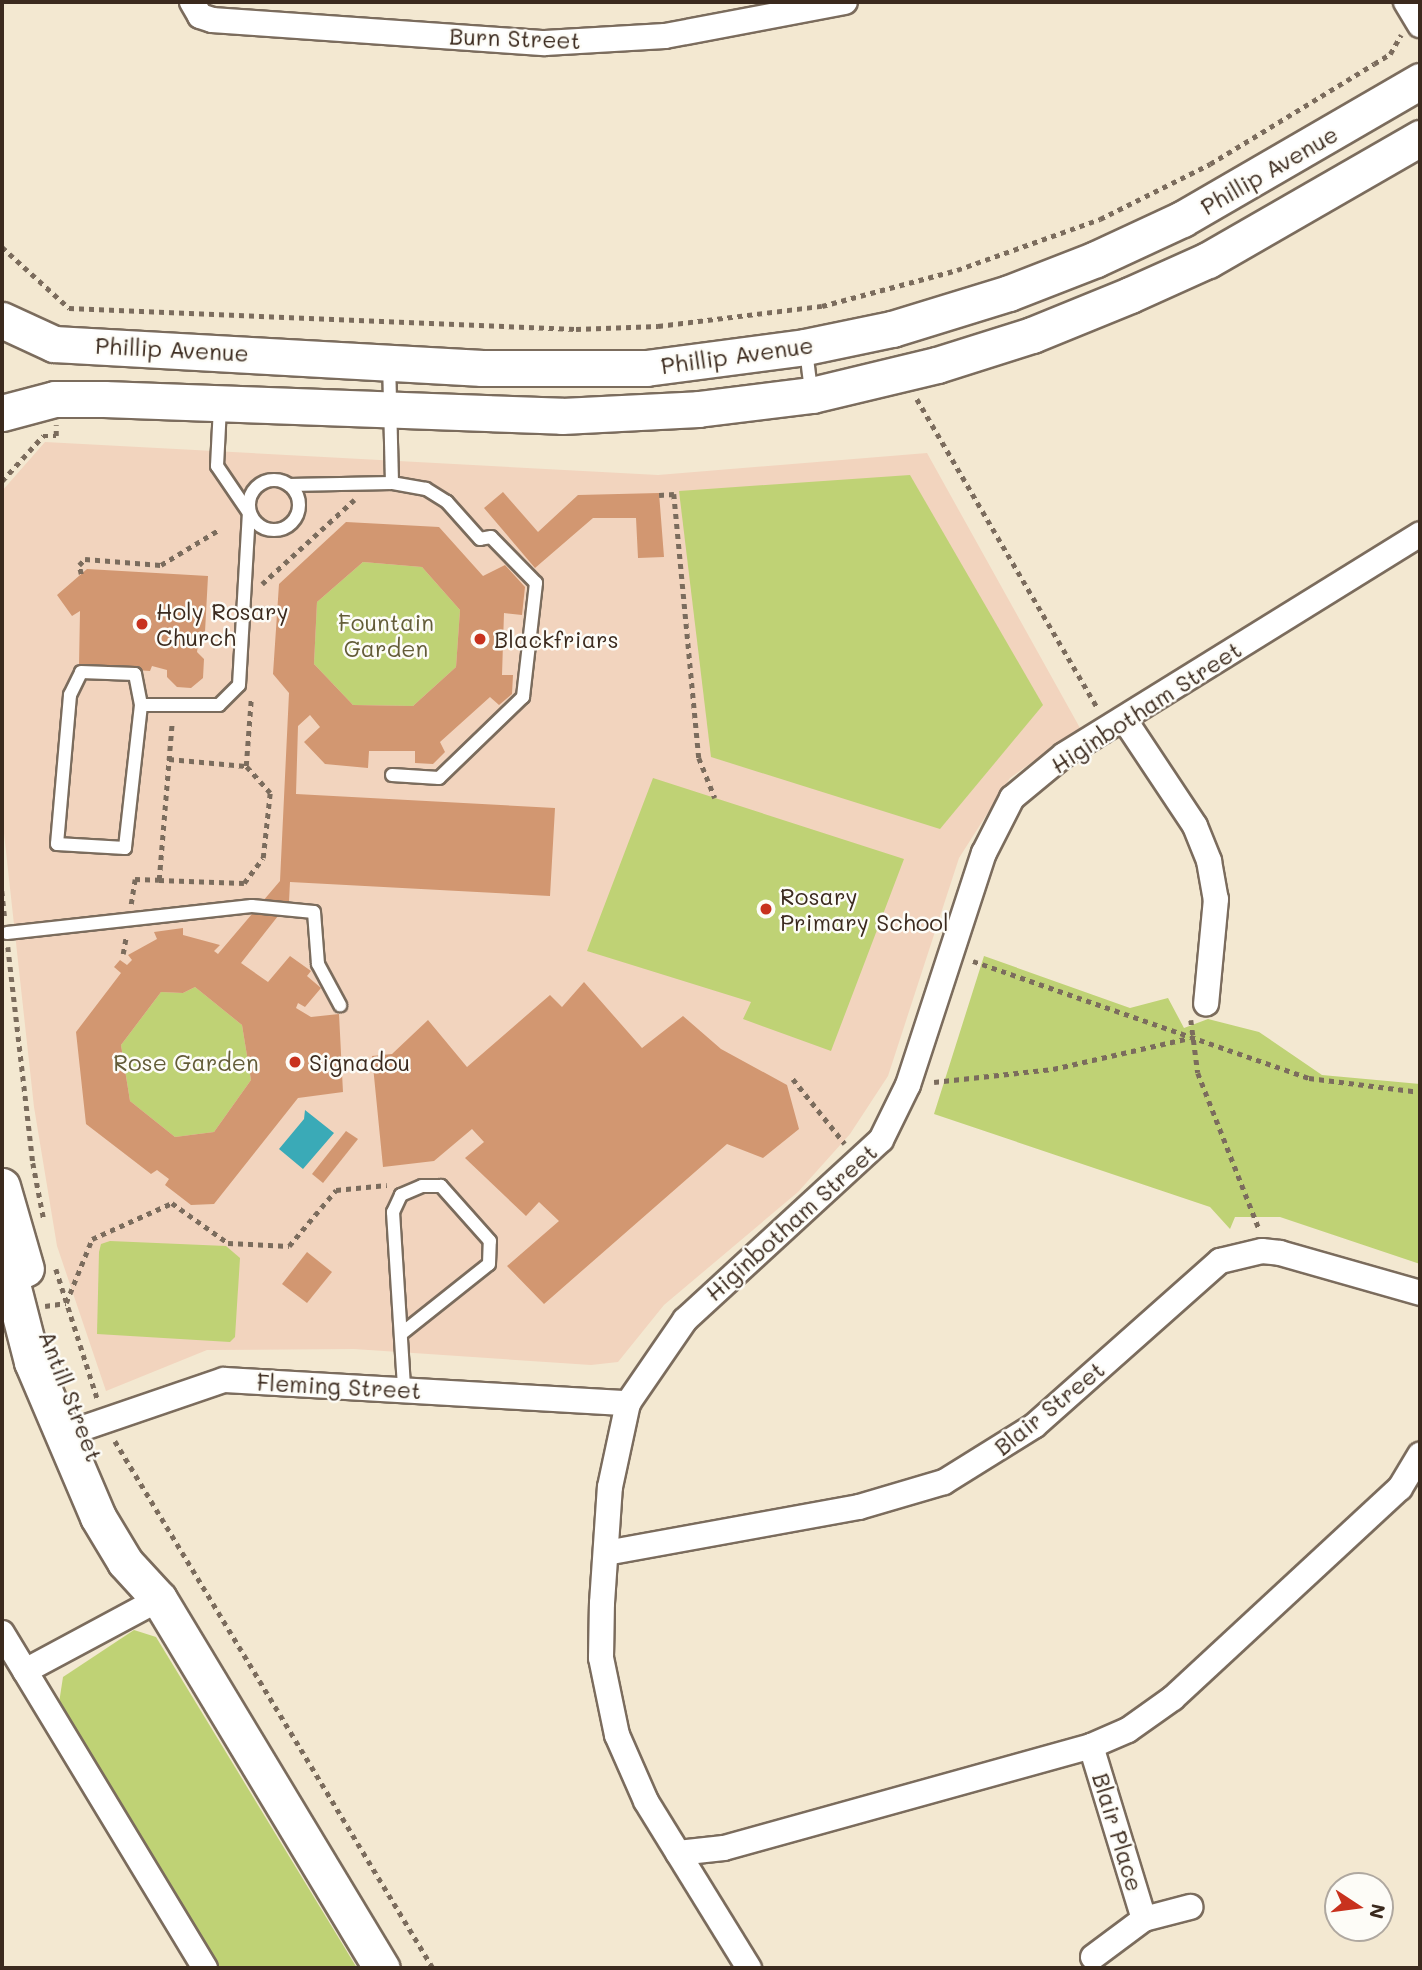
<!DOCTYPE html>
<html>
<head>
<meta charset="utf-8">
<style>
	body { margin:0 }
	#map { position:relative; width:1422px; height:1970px; overflow:hidden; background:#f3e8d1; font-family:Mali,sans-serif }
	div>[style] { position:absolute }
	[style*='--x'] { left:calc(var(--x)*1px); top:calc(var(--y)*1px); width:calc(var(--w)*1px); rotate:calc(var(--a)*1deg) }
	.built>* { inset:0; background:#f2d4be }
	.green>* { inset:0; background:#bfd275 }
	.water>* { inset:0; background:#3aaab7 }
	.building>* { inset:0; background:#d29771 }
	.path>* { height:4.5px; margin-top:-2.25px; transform-origin:0; background:repeating-linear-gradient(90deg,#7b6c5d 0 5px,transparent 0 10px) }
	.roads { filter:drop-shadow(2px 0 #7b6c5d) drop-shadow(-2px 0 #7b6c5d) drop-shadow(0 2px #7b6c5d) drop-shadow(0 -2px #7b6c5d) }
	.service>* { height:12px; margin:-6px; padding:0 6px; transform-origin:6px; border-radius:6px; background:#fff }
	.service>.ring { margin:-6px; padding:0; box-sizing:content-box; background:none; border:12px solid #fff; border-radius:50% }
	.minor>* { height:24px; margin:-12px; padding:0 12px; transform-origin:12px; border-radius:12px; background:#fff }
	.secondary>* { height:35px; margin:-17.5px; padding:0 17.5px; transform-origin:17.5px; border-radius:17.5px; background:#fff }
	.dots>* { width:19px; height:19px; translate:-50% -50%; box-sizing:border-box; border:4px solid #fdfcf7; border-radius:50% }
	span { translate:-50% -50%; white-space:nowrap; text-align:center; line-height:1.15; -webkit-text-stroke:5px #fdfcf7; paint-order:stroke }
	.street-label { font-size:23px; color:#3b2a1e }
	.poi-label { font-size:23px; color:#3b2a1e }
	.left { translate:0 -50%; text-align:left }
	.park-label { font-size:23px; color:#635c38 }
	.frame { position:absolute; inset:0; border:4px solid #3b2a1e; pointer-events:none }
	.north { position:absolute; left:1324px; top:1872px; width:70px; height:70px; box-sizing:border-box; background:#fdfcf7; border:2px solid #afa8a0; border-radius:50%; rotate:103deg; font-size:19px; font-weight:700; line-height:28px; text-align:center; color:#3b2a1e }
	.north::after { content:''; display:block; margin:auto; width:24px; height:32px; background:#c8321e; clip-path:polygon(50% 0,100% 100%,50% 72%,0 100%) }
</style>
</head>
<body>
<div id="map">
	<div class="built">
		<div style="clip-path:polygon(45px 442px,658px 475px,927px 453px,1080px 728px,1010px 778px,959px 858px,888px 1076px,850px 1134px,798px 1192px,664px 1305px,618px 1362px,591px 1365px,354px 1349px,207px 1350px,106px 1391px,57px 1246px,34px 1107px,2px 815px,2px 491px)"></div>
	</div>
	<div class="green">
		<div style="clip-path:polygon(910px 475px,1043px 705px,940px 829px,711px 757px,679px 491px)"></div>
		<div style="clip-path:polygon(363px 562px,422px 567px,460px 610px,456px 667px,413px 706px,353px 705px,314px 664px,317px 602px)"></div>
		<div style="clip-path:polygon(653px 778px,904px 859px,831px 1051px,743px 1019px,751px 1002px,587px 951px)"></div>
		<div style="clip-path:polygon(984px 956px,1130px 1008px,1168px 998px,1184px 1028px,1208px 1019px,1259px 1032px,1322px 1075px,1420px 1084px,1420px 1264px,1280px 1217px,1235px 1217px,1230px 1229px,1210px 1207px,934px 1114px)"></div>
		<div style="clip-path:polygon(195px 987px,242px 1025px,251px 1080px,214px 1132px,175px 1137px,130px 1101px,121px 1045px,161px 992px,183px 993px)"></div>
		<div style="clip-path:polygon(110px 1241px,226px 1246px,240px 1258px,235px 1337px,230px 1342px,97px 1334px,99px 1252px,101px 1244px)"></div>
		<div style="clip-path:polygon(134px 1630px,156px 1637px,357px 1968px,219px 1968px,59px 1703px,63px 1677px)"></div>
	</div>
	<div class="water">
		<div style="clip-path:polygon(305px 1110px,334px 1133px,303px 1169px,279px 1149px,304px 1119px)"></div>
	</div>
	<div class="building">
		<div style="clip-path:polygon(503px 492px,538px 532px,578px 495px,659px 493px,664px 557px,638px 558px,636px 518px,593px 518px,535px 568px,484px 508px)"></div>
		<div style="clip-path:polygon(evenodd,346px 522px,439px 527px,483px 576px,505px 565px,525px 587px,522px 615px,504px 613px,502px 675px,513px 675px,512px 694px,499px 705px,490px 697px,440px 742px,445px 752px,433px 764px,415px 763px,415px 751px,369px 751px,368px 768px,325px 764px,304px 742px,320px 727px,310px 715px,298px 726px,296px 794px,555px 808px,550px 896px,290px 882px,289px 902px,241px 963px,268px 982px,290px 956px,311px 971px,307px 976px,321px 988px,305px 1007px,298px 1003px,296px 1008px,311px 1017px,339px 1014px,343px 1092px,298px 1098px,214px 1204px,191px 1205px,165px 1185px,169px 1179px,157px 1170px,151px 1174px,86px 1124px,76px 1032px,121px 973px,114px 967px,120px 960px,127px 965px,132px 960px,128px 955px,157px 939px,154px 932px,183px 928px,183px 935px,220px 945px,214px 951px,218px 954px,280px 881px,289px 693px,273px 674px,279px 584px,346px 522px,363px 562px,422px 567px,460px 610px,456px 667px,413px 706px,353px 705px,314px 664px,317px 602px,363px 562px,346px 522px,195px 987px,242px 1025px,251px 1080px,214px 1132px,175px 1137px,130px 1101px,121px 1045px,161px 992px,183px 993px,195px 987px)"></div>
		<div style="clip-path:polygon(87px 569px,208px 576px,205px 632px,199px 638px,197px 652px,204px 659px,203px 678px,191px 688px,177px 687px,167px 677px,167px 670px,152px 666px,150px 671px,79px 666px,80px 611px,72px 616px,57px 595px)"></div>
		<div style="clip-path:polygon(584px 982px,642px 1048px,683px 1016px,721px 1049px,787px 1085px,799px 1129px,763px 1158px,727px 1144px,544px 1304px,507px 1266px,559px 1221px,539px 1202px,526px 1216px,465px 1158px,484px 1142px,472px 1129px,434px 1161px,383px 1167px,372px 1056px,392px 1054px,428px 1020px,467px 1067px,550px 995px,562px 1007px)"></div>
		<div style="clip-path:polygon(346px 1131px,358px 1139px,323px 1183px,312px 1174px)"></div>
		<div style="clip-path:polygon(307px 1252px,332px 1272px,307px 1303px,282px 1284px)"></div>
	</div>
	<div class="path">
		<div style="--x:2;--y:247;--w:91;--a:42.3"></div>
		<div style="--x:69;--y:308;--w:507;--a:2.37"></div>
		<div style="--x:576;--y:329;--w:82;--a:-2.1"></div>
		<div style="--x:658;--y:326;--w:165;--a:-7"></div>
		<div style="--x:822;--y:306;--w:140;--a:-14.9"></div>
		<div style="--x:957;--y:270;--w:152;--a:-19.6"></div>
		<div style="--x:1100;--y:219;--w:123;--a:-26.6"></div>
		<div style="--x:1210;--y:164;--w:192;--a:-31.4"></div>
		<div style="--x:1374;--y:64;--w:19;--a:-32"></div>
		<div style="--x:1390;--y:54;--w:22;--a:-60"></div>
		<div style="--x:917;--y:399;--w:359;--a:59.7"></div>
		<div style="--x:2;--y:481;--w:61;--a:-47.7"></div>
		<div style="--x:43;--y:436;--w:13;--a:0"></div>
		<div style="--x:56;--y:436;--w:11;--a:-90"></div>
		<div style="--x:659;--y:495;--w:15;--a:-4"></div>
		<div style="--x:674;--y:494;--w:265;--a:84.6"></div>
		<div style="--x:699;--y:758;--w:43;--a:68.2"></div>
		<div style="--x:81;--y:574;--w:9;--a:-103"></div>
		<div style="--x:79;--y:565;--w:8;--a:-45"></div>
		<div style="--x:85;--y:559;--w:76;--a:4.5"></div>
		<div style="--x:161;--y:565;--w:69;--a:-31.4"></div>
		<div style="--x:262;--y:584;--w:125;--a:-42.4"></div>
		<div style="--x:169;--y:759;--w:77;--a:5.2"></div>
		<div style="--x:246;--y:766;--w:66;--a:-85.7"></div>
		<div style="--x:159;--y:880;--w:85;--a:2"></div>
		<div style="--x:244;--y:883;--w:31;--a:-53"></div>
		<div style="--x:263;--y:858;--w:65;--a:-83.9"></div>
		<div style="--x:270;--y:793;--w:36;--a:-132"></div>
		<div style="--x:2;--y:891;--w:27;--a:84"></div>
		<div style="--x:131;--y:904;--w:25;--a:-81"></div>
		<div style="--x:135;--y:879;--w:24;--a:2"></div>
		<div style="--x:159;--y:880;--w:159;--a:-85.3"></div>
		<div style="--x:8;--y:947;--w:217;--a:83.4"></div>
		<div style="--x:33;--y:1163;--w:58;--a:79.1"></div>
		<div style="--x:123;--y:954;--w:17;--a:-80"></div>
		<div style="--x:973;--y:961;--w:356;--a:19.2"></div>
		<div style="--x:1309;--y:1078;--w:112;--a:7.2"></div>
		<div style="--x:1191;--y:1020;--w:53;--a:82.5"></div>
		<div style="--x:1198;--y:1073;--w:168;--a:68.6"></div>
		<div style="--x:793;--y:1079;--w:83;--a:51.3"></div>
		<div style="--x:934;--y:1082;--w:120;--a:-6.2"></div>
		<div style="--x:1053;--y:1069;--w:140;--a:-12.8"></div>
		<div style="--x:56;--y:1269;--w:139;--a:72.3"></div>
		<div style="--x:45;--y:1306;--w:21;--a:-8"></div>
		<div style="--x:66;--y:1303;--w:69;--a:-67.9"></div>
		<div style="--x:92;--y:1239;--w:88;--a:-24.2"></div>
		<div style="--x:172;--y:1203;--w:69;--a:35.5"></div>
		<div style="--x:228;--y:1243;--w:61;--a:2.8"></div>
		<div style="--x:289;--y:1246;--w:73;--a:-50"></div>
		<div style="--x:336;--y:1190;--w:51;--a:-5.6"></div>
		<div style="--x:115;--y:1441;--w:616;--a:58.89"></div>
	</div>
	<div class="roads">
		<div class="service">
			<div style="--x:806;--y:350;--w:41;--a:83"></div>
			<div class="ring" style="left:249px;top:480px;width:38px;height:38px"></div>
			<div style="--x:289;--y:485;--w:103;--a:-1.1"></div>
			<div style="--x:392;--y:483;--w:119;--a:-91.4"></div>
			<div style="--x:141;--y:705;--w:144;--a:96.4"></div>
			<div style="--x:125;--y:848;--w:68;--a:-176.6"></div>
			<div style="--x:57;--y:844;--w:150;--a:-85"></div>
			<div style="--x:70;--y:695;--w:25;--a:-64"></div>
			<div style="--x:81;--y:672;--w:54;--a:2.1"></div>
			<div style="--x:135;--y:674;--w:32;--a:79"></div>
			<div style="--x:141;--y:705;--w:78;--a:0"></div>
			<div style="--x:219;--y:705;--w:28;--a:-45"></div>
			<div style="--x:239;--y:685;--w:172;--a:-86.7"></div>
			<div style="--x:249;--y:513;--w:57;--a:-124.2"></div>
			<div style="--x:217;--y:466;--w:60;--a:-87.1"></div>
			<div style="--x:392;--y:775;--w:47;--a:3.7"></div>
			<div style="--x:439;--y:778;--w:117;--a:-44"></div>
			<div style="--x:523;--y:697;--w:115;--a:-83.5"></div>
			<div style="--x:536;--y:583;--w:64;--a:-134.4"></div>
			<div style="--x:491;--y:537;--w:11;--a:170"></div>
			<div style="--x:480;--y:539;--w:50;--a:-131.7"></div>
			<div style="--x:447;--y:502;--w:25;--a:-148"></div>
			<div style="--x:426;--y:489;--w:35;--a:-170"></div>
			<div style="--x:7;--y:933;--w:246;--a:-6.3"></div>
			<div style="--x:252;--y:906;--w:62;--a:5.5"></div>
			<div style="--x:314;--y:912;--w:52;--a:85.6"></div>
			<div style="--x:318;--y:964;--w:47;--a:61.8"></div>
			<div style="--x:401;--y:1334;--w:112;--a:-38.5"></div>
			<div style="--x:489;--y:1264;--w:23;--a:-88"></div>
			<div style="--x:490;--y:1241;--w:74;--a:-131.7"></div>
			<div style="--x:441;--y:1186;--w:19;--a:180"></div>
			<div style="--x:422;--y:1186;--w:23;--a:157"></div>
			<div style="--x:401;--y:1195;--w:19;--a:115"></div>
			<div style="--x:393;--y:1212;--w:177;--a:86.4"></div>
		</div>
		<div class="minor">
			<div style="--x:192;--y:2;--w:16;--a:60"></div>
			<div style="--x:200;--y:16;--w:13;--a:18"></div>
			<div style="--x:212;--y:20;--w:334;--a:4"></div>
			<div style="--x:545;--y:43;--w:120;--a:-3.3"></div>
			<div style="--x:665;--y:36;--w:183;--a:-10.7"></div>
			<div style="--x:1406;--y:2;--w:27;--a:59"></div>
			<div style="--x:1124;--y:719;--w:128;--a:56.4"></div>
			<div style="--x:1195;--y:826;--w:38;--a:68"></div>
			<div style="--x:1209;--y:861;--w:39;--a:80"></div>
			<div style="--x:1216;--y:899;--w:105;--a:95.4"></div>
			<div style="--x:60;--y:1436;--w:173;--a:-18.9"></div>
			<div style="--x:224;--y:1380;--w:405;--a:3.3"></div>
			<div style="--x:606;--y:1553;--w:257;--a:-10.3"></div>
			<div style="--x:859;--y:1507;--w:89;--a:-16.4"></div>
			<div style="--x:944;--y:1482;--w:106;--a:-31.9"></div>
			<div style="--x:1034;--y:1426;--w:249;--a:-41.6"></div>
			<div style="--x:1220;--y:1261;--w:43;--a:-13.4"></div>
			<div style="--x:1262;--y:1251;--w:18;--a:6"></div>
			<div style="--x:1280;--y:1253;--w:146;--a:15.9"></div>
			<div style="--x:2;--y:1633;--w:392;--a:58.8"></div>
			<div style="--x:25;--y:1671;--w:152;--a:-28.2"></div>
			<div style="--x:1091;--y:1746;--w:181;--a:73"></div>
			<div style="--x:678;--y:1853;--w:46;--a:-6.2"></div>
			<div style="--x:724;--y:1848;--w:381;--a:-15.5"></div>
			<div style="--x:1091;--y:1746;--w:40;--a:-23.4"></div>
			<div style="--x:1128;--y:1730;--w:55;--a:-35.4"></div>
			<div style="--x:1173;--y:1698;--w:309;--a:-42.8"></div>
			<div style="--x:1400;--y:1488;--w:39;--a:-59"></div>
			<div style="--x:1093;--y:1957;--w:64;--a:-36.7"></div>
			<div style="--x:1144;--y:1919;--w:48;--a:-14.6"></div>
			<div style="--x:749;--y:1968;--w:196;--a:-121.7"></div>
			<div style="--x:646;--y:1801;--w:72;--a:-113.7"></div>
			<div style="--x:617;--y:1735;--w:79;--a:-101.7"></div>
			<div style="--x:601;--y:1658;--w:55;--a:-89"></div>
			<div style="--x:602;--y:1603;--w:116;--a:-86.1"></div>
			<div style="--x:610;--y:1487;--w:86;--a:-77.9"></div>
			<div style="--x:628;--y:1403;--w:101;--a:-55.5"></div>
			<div style="--x:685;--y:1320;--w:266;--a:-42.6"></div>
			<div style="--x:881;--y:1140;--w:61;--a:-63.9"></div>
			<div style="--x:908;--y:1085;--w:244;--a:-71.9"></div>
			<div style="--x:984;--y:853;--w:62;--a:-63"></div>
			<div style="--x:1012;--y:798;--w:67;--a:-39.6"></div>
			<div style="--x:1064;--y:755;--w:419;--a:-31.8"></div>
		</div>
		<div class="secondary">
			<div style="--x:2;--y:320;--w:57;--a:24.8"></div>
			<div style="--x:54;--y:344;--w:429;--a:3.2"></div>
			<div style="--x:482;--y:368;--w:164;--a:0"></div>
			<div style="--x:646;--y:368;--w:160;--a:-7.5"></div>
			<div style="--x:805;--y:347;--w:89;--a:-11.7"></div>
			<div style="--x:892;--y:329;--w:122;--a:-17.1"></div>
			<div style="--x:1009;--y:293;--w:93;--a:-21.3"></div>
			<div style="--x:1096;--y:259;--w:95;--a:-24.9"></div>
			<div style="--x:1182;--y:219;--w:275;--a:-30.1"></div>
			<div style="--x:2;--y:413;--w:55;--a:-14.8"></div>
			<div style="--x:55;--y:399;--w:49;--a:0"></div>
			<div style="--x:104;--y:399;--w:458;--a:2.1"></div>
			<div style="--x:562;--y:416;--w:136;--a:-2.9"></div>
			<div style="--x:698;--y:409;--w:115;--a:-7"></div>
			<div style="--x:812;--y:395;--w:129;--a:-13.5"></div>
			<div style="--x:937;--y:365;--w:100;--a:-17.5"></div>
			<div style="--x:1032;--y:335;--w:106;--a:-22.2"></div>
			<div style="--x:1130;--y:295;--w:85;--a:-24.2"></div>
			<div style="--x:1208;--y:260;--w:245;--a:-29.9"></div>
			<div style="--x:2;--y:1186;--w:86;--a:73.9"></div>
			<div style="--x:2;--y:1245;--w:121;--a:75.6"></div>
			<div style="--x:32;--y:1362;--w:168;--a:66.9"></div>
			<div style="--x:98;--y:1517;--w:52;--a:59"></div>
			<div style="--x:125;--y:1562;--w:50;--a:47.4"></div>
			<div style="--x:159;--y:1599;--w:431;--a:58.9"></div>
		</div>
	</div>
	<div class="dots">
		<div style="left:142px;top:624px;background:#c8321e"></div>
		<div style="left:480px;top:639px;background:#c8321e"></div>
		<div style="left:766px;top:909px;background:#c8321e"></div>
		<div style="left:295px;top:1062px;background:#c8321e"></div>
	</div>
	<div class="street-label">
		<span style="left:515px;top:38px;rotate:2deg">Burn Street</span>
		<span style="left:1269px;top:170px;rotate:-30deg">Phillip Avenue</span>
		<span style="left:172px;top:349px;rotate:3deg">Phillip Avenue</span>
		<span style="left:737px;top:355px;rotate:-8deg">Phillip Avenue</span>
		<span style="left:1146px;top:707px;rotate:-33deg">Higinbotham Street</span>
		<span style="left:791px;top:1222px;rotate:-42deg">Higinbotham Street</span>
		<span style="left:339px;top:1386px;rotate:3deg">Fleming Street</span>
		<span style="left:71px;top:1396px;rotate:69deg">Antill Street</span>
		<span style="left:1049px;top:1408px;rotate:-39deg">Blair Street</span>
		<span style="left:1118px;top:1832px;rotate:73deg">Blair Place</span>
	</div>
	<div class="poi-label">
		<span class="left" style="left:156px;top:624px">Holy Rosary<br>Church</span>
		<span class="left" style="left:494px;top:639px">Blackfriars</span>
		<span class="left" style="left:780px;top:909px">Rosary<br>Primary School</span>
		<span class="left" style="left:309px;top:1062px">Signadou</span>
	</div>
	<div class="park-label">
		<span style="left:386px;top:635px">Fountain<br>Garden</span>
		<span style="left:186px;top:1062px">Rose Garden</span>
	</div>
	<div class="frame"></div>
	<div class="north">N</div>
</div>
</body>
</html>
